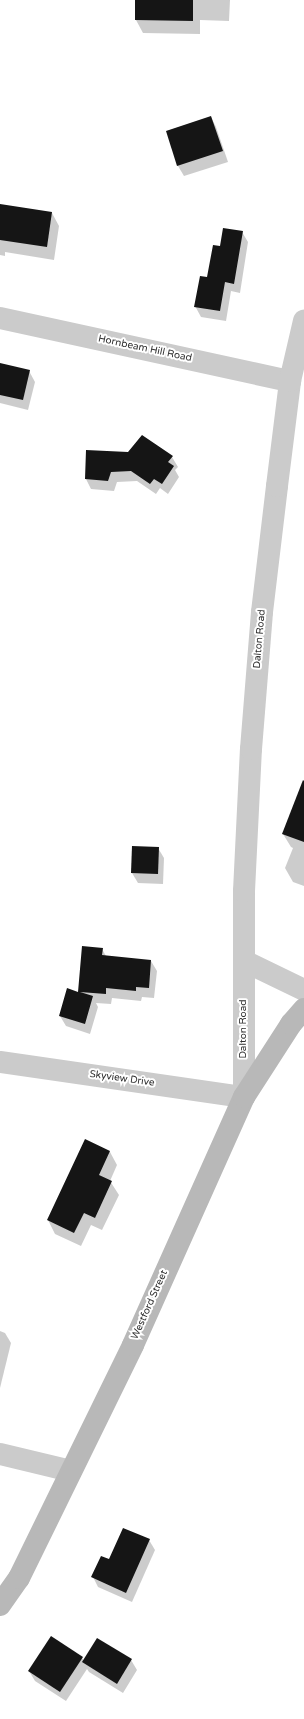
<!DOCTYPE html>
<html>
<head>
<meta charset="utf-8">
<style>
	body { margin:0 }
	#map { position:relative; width:304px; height:1719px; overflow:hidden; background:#fff; font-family:"Varela Round",sans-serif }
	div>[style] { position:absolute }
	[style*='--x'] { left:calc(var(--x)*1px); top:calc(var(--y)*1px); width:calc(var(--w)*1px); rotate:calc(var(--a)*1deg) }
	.shadow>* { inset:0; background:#0003 }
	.building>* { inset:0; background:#151515 }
	.minor>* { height:22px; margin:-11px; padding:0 11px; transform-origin:11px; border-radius:11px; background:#cbcbcb }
	.tertiary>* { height:22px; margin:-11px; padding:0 11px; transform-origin:11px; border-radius:11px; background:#cbcbcb }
	.secondary>* { height:22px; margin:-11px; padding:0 11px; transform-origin:11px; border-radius:11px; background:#b8b8b8 }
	span { translate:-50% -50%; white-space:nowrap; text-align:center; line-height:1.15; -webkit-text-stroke:4px #fff; paint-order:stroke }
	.street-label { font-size:10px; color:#2e2e2e }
</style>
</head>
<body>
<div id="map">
	<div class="shadow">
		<div style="clip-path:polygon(136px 0,230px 0,229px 21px,200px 20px,200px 34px,143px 33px,136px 20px)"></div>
		<div style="clip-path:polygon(211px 117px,216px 127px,228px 162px,184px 176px,178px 166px,167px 131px)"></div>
		<div style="clip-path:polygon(0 205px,52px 213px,59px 226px,54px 260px,5px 252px,5px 256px,0 255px)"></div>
		<div style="clip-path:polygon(242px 232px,248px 242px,240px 293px,231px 291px,226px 321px,201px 317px,195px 306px,221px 248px)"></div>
		<div style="clip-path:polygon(0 364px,29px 371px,35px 382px,28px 410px,0 403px)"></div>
		<div style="clip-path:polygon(128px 453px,172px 457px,178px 467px,175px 470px,179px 477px,168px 494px,160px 488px,156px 494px,137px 481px,117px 482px,114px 491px,91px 489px,86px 479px)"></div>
		<div style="clip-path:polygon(304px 812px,304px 886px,293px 882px,285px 868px,293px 848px,291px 847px,283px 834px)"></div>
		<div style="clip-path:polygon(158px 848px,164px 858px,163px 884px,138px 883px,132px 873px)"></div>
		<div style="clip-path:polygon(102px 949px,106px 956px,151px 961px,157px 971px,154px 998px,142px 997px,141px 1001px,112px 998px,111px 1004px,96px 1003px,98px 1007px,90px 1034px,66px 1026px,60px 1016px,79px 993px)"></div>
		<div style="clip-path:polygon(85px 1141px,110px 1152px,117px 1165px,110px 1181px,119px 1195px,102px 1230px,91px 1225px,81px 1246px,55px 1234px,48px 1220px)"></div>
		<div style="clip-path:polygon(0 1331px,5px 1333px,11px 1343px,0 1388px)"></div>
		<div style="clip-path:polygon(149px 1540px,155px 1550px,132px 1602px,98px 1587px,93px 1577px,110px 1560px)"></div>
		<div style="clip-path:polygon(82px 1658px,84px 1661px,131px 1660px,137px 1670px,123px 1693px,89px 1672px,87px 1669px,66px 1701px,35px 1681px,29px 1671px)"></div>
	</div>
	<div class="building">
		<div style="clip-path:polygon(135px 0,193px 0,193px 21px,135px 20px)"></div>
		<div style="clip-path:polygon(211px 116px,223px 151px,177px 166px,166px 131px)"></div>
		<div style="clip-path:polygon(0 204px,52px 212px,47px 247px,0 240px)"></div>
		<div style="clip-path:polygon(223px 228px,243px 231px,234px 284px,225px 282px,220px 311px,194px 307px,200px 276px,207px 277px,213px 245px,220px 246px)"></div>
		<div style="clip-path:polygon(0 363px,30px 370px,23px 400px,0 395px)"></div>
		<div style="clip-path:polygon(142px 435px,173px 456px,168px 462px,174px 466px,162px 484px,154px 479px,150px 484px,131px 471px,111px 472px,108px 481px,85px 479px,86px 450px,128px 452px)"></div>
		<div style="clip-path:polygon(303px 780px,304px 781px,304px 842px,282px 834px)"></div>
		<div style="clip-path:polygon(132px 846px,159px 847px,158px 874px,131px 873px)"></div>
		<div style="clip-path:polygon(82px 946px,103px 948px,102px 955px,151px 960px,149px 988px,136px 987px,136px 991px,106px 988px,106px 994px,80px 992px,93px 996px,85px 1024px,59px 1016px,67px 988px,78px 992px)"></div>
		<div style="clip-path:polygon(85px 1139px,110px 1151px,99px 1175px,112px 1181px,95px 1218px,84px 1213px,74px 1233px,47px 1220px)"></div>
		<div style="clip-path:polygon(123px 1528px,150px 1539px,126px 1593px,91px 1577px,101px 1556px,109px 1559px)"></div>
		<div style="clip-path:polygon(51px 1636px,83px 1657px,60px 1692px,28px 1671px)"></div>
		<div style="clip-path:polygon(97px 1638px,132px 1659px,117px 1684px,82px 1662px)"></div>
	</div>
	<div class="minor">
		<div style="--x:0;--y:318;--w:297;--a:12.3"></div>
		<div style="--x:0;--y:1062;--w:246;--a:8.2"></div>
		<div style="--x:0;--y:1454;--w:73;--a:13.5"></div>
	</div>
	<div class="tertiary">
		<div style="--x:244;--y:961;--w:67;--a:25.8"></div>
		<div style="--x:244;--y:1097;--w:206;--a:-90"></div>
		<div style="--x:244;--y:891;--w:142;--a:-87.2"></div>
		<div style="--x:251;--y:749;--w:137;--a:-85.4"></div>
		<div style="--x:262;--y:612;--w:127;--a:-83.2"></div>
		<div style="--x:277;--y:486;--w:106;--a:-82.9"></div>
		<div style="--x:290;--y:381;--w:62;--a:-76.9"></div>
	</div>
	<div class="secondary">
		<div style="--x:0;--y:1605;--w:33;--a:-55"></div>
		<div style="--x:19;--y:1578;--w:259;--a:-63.9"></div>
		<div style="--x:133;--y:1345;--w:272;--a:-65.9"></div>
		<div style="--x:244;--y:1097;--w:87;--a:-57.2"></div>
		<div style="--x:291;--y:1024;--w:20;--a:-49"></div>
	</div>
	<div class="street-label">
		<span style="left:145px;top:349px;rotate:12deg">Hornbeam Hill Road</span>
		<span style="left:260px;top:639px;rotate:-85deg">Dalton Road</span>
		<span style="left:244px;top:1029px;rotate:-90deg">Dalton Road</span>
		<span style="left:122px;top:1079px;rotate:8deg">Skyview Drive</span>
		<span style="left:150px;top:1305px;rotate:-66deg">Westford Street</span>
	</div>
</div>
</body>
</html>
